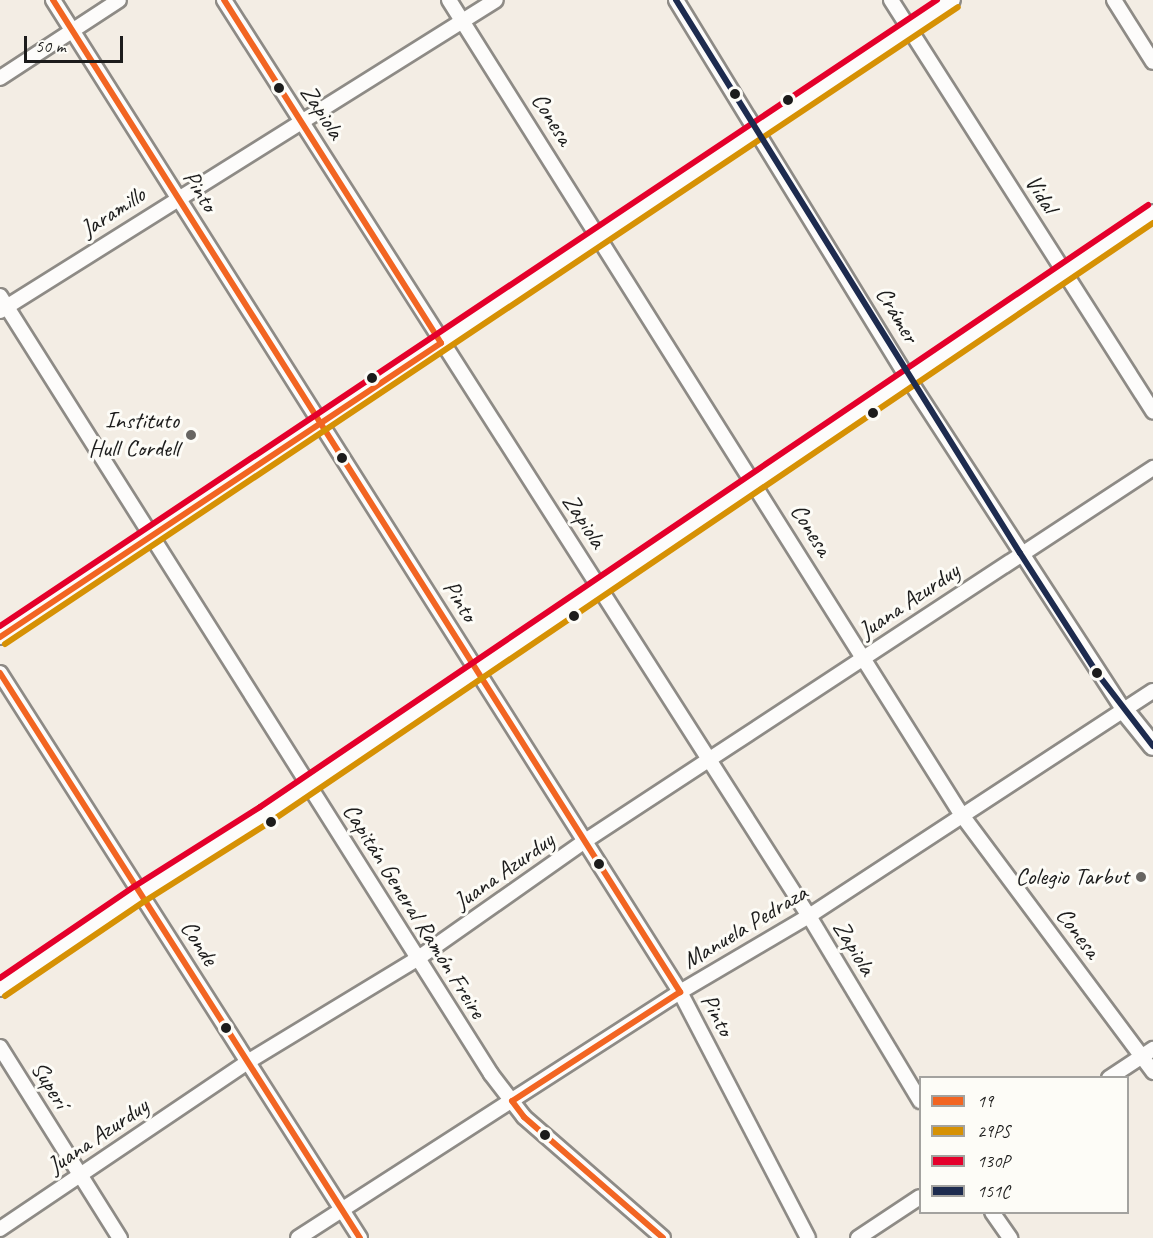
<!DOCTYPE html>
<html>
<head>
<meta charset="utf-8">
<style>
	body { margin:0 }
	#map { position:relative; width:1153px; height:1238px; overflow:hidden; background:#f3ede4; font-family:Caveat,sans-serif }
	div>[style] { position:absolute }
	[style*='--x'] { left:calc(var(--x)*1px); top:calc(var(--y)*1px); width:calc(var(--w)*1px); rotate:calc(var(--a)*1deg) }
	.roads { filter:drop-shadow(2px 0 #8e8b86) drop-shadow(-2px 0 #8e8b86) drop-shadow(0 2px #8e8b86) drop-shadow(0 -2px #8e8b86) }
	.minor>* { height:14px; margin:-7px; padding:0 7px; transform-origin:7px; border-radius:7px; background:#fdfcfb }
	.major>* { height:18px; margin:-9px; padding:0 9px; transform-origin:9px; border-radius:9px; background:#fdfcfb }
	.bus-1>* { height:6px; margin:-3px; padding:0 3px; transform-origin:3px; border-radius:3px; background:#f26522 }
	.bus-2>* { height:6px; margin:-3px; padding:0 3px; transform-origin:3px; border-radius:3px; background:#d69104 }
	.bus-3>* { height:6px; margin:-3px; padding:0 3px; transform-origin:3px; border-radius:3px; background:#e4002b }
	.bus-4>* { height:6px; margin:-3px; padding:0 3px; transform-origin:3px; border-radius:3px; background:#1d2b4f }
	.dots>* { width:16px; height:16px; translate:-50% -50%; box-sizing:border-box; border:3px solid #fdfcf7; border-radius:50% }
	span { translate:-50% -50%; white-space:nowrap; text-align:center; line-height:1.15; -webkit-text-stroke:6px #fdfcf7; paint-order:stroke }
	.street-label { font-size:24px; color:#1c1c1c }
	.poi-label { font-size:24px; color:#1c1c1c }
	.right { translate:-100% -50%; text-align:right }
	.legend { position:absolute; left:919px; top:1076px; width:210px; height:138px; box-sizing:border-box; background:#fdfcf7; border:2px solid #a3a29f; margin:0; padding:8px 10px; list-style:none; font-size:18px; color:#1c1c1c }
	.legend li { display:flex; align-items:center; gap:12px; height:30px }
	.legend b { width:30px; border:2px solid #a3a29f }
	.scale { position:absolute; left:24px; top:36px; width:99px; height:27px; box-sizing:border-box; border:3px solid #1c1c1c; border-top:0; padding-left:8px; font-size:18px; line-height:21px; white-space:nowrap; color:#1c1c1c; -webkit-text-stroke:4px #fdfcf7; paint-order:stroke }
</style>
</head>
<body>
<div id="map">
	<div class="roads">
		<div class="minor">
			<div style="--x:53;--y:0;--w:1174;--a:57.7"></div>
			<div style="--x:680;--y:992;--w:277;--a:62.5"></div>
			<div style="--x:224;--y:0;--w:1087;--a:57.44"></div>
			<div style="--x:809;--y:916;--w:216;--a:59"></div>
			<div style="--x:449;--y:0;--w:962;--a:57.83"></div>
			<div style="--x:961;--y:814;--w:322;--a:53.3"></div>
			<div style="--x:676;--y:0;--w:444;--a:58.5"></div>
			<div style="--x:908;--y:378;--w:396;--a:57"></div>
			<div style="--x:891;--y:0;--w:488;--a:57.5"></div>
			<div style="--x:1114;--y:0;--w:73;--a:57.8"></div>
			<div style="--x:0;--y:78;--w:142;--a:-33.2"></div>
			<div style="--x:0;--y:296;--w:920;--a:57.74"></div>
			<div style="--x:491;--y:1074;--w:54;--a:52.5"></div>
			<div style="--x:524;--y:1117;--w:184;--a:41"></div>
			<div style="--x:0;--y:311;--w:585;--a:-32.09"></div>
			<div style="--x:0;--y:637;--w:1146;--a:-33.76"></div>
			<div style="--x:0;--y:673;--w:670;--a:57.5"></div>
			<div style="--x:0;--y:989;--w:170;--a:-34.4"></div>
			<div style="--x:140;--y:893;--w:147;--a:-32"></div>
			<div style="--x:265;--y:815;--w:1073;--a:-34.18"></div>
			<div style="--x:0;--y:1047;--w:226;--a:57.9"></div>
			<div style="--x:1109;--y:1078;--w:53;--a:-33.4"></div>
			<div style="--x:992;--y:1212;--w:32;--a:55"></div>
			<div style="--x:0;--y:1229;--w:300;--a:-34"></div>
			<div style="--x:249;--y:1061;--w:197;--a:-31.3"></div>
			<div style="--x:417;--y:959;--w:205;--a:-35.1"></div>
			<div style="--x:585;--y:841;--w:680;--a:-33.29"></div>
			<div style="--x:298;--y:1238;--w:454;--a:-32.8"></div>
			<div style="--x:680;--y:992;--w:150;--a:-30.5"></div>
			<div style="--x:809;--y:916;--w:411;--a:-33.2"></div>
			<div style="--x:858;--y:1238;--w:74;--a:-33.5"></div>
		</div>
		<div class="major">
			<div style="--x:1124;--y:710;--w:46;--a:51.1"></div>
		</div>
	</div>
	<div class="bus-1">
		<div style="--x:53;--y:0;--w:1174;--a:57.7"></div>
		<div style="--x:680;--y:992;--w:200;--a:147"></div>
		<div style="--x:512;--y:1101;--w:20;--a:53"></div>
		<div style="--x:524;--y:1117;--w:184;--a:41"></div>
		<div style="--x:0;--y:637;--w:530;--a:-33.69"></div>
		<div style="--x:441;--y:343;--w:406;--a:-122.3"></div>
		<div style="--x:0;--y:673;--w:670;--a:57.5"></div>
	</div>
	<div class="bus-2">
		<div style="--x:5;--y:644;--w:1146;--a:-33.76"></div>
		<div style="--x:5;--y:996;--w:169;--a:-34.2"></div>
		<div style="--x:145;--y:901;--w:148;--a:-32.3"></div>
		<div style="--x:270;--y:822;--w:1067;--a:-34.15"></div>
	</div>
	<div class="bus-3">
		<div style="--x:0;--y:626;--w:1127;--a:-33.75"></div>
		<div style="--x:0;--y:978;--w:163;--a:-34.3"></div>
		<div style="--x:135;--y:886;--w:148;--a:-32.3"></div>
		<div style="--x:260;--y:807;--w:1073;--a:-34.13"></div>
	</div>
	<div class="bus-4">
		<div style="--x:676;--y:0;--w:651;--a:58.12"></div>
		<div style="--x:1020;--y:553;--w:143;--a:57.3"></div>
		<div style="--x:1097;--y:673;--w:92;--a:52.5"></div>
	</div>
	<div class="dots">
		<div style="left:279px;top:88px;background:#1c1c1c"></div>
		<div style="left:735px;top:94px;background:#1c1c1c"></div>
		<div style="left:788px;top:100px;background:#1c1c1c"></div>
		<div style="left:372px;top:378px;background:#1c1c1c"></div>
		<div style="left:873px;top:413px;background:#1c1c1c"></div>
		<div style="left:191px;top:435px;background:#676562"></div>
		<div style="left:342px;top:458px;background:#1c1c1c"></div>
		<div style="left:574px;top:616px;background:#1c1c1c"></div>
		<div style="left:1097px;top:673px;background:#1c1c1c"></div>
		<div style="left:271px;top:822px;background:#1c1c1c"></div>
		<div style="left:599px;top:864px;background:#1c1c1c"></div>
		<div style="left:1141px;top:877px;background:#676562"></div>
		<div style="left:226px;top:1028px;background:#1c1c1c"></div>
		<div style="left:545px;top:1135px;background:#1c1c1c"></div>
	</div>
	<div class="street-label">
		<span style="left:322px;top:112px;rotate:57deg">Zapiola</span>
		<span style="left:552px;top:119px;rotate:58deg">Conesa</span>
		<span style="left:200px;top:191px;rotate:58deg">Pinto</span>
		<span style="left:1041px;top:194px;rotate:58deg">Vidal</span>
		<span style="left:113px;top:212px;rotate:-33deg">Jaramillo</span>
		<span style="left:897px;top:315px;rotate:59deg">Crámer</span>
		<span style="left:584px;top:521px;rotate:57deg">Zapiola</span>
		<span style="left:811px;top:530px;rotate:58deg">Conesa</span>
		<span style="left:460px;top:601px;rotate:58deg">Pinto</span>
		<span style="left:909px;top:601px;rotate:-34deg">Juana Azurduy</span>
		<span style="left:504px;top:871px;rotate:-35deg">Juana Azurduy</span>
		<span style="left:414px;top:911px;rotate:58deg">Capitán General Ramón Freire</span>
		<span style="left:745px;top:927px;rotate:-31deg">Manuela Pedraza</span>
		<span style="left:1078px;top:933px;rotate:53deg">Conesa</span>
		<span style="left:199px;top:943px;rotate:57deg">Conde</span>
		<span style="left:854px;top:948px;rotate:59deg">Zapiola</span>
		<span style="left:717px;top:1015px;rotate:62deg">Pinto</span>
		<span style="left:50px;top:1085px;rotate:58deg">Superí</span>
		<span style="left:98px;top:1136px;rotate:-34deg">Juana Azurduy</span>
	</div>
	<div class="poi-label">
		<span class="right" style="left:179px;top:435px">Instituto<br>Hull Cordell</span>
		<span class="right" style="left:1129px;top:877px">Colegio Tarbut</span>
	</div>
	<ul class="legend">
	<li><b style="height:8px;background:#f26522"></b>19</li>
	<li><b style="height:8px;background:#d69104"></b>29PS</li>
	<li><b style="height:8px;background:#e4002b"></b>130P</li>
	<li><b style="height:8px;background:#1d2b4f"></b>151C</li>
	</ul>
	<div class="scale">50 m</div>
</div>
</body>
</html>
